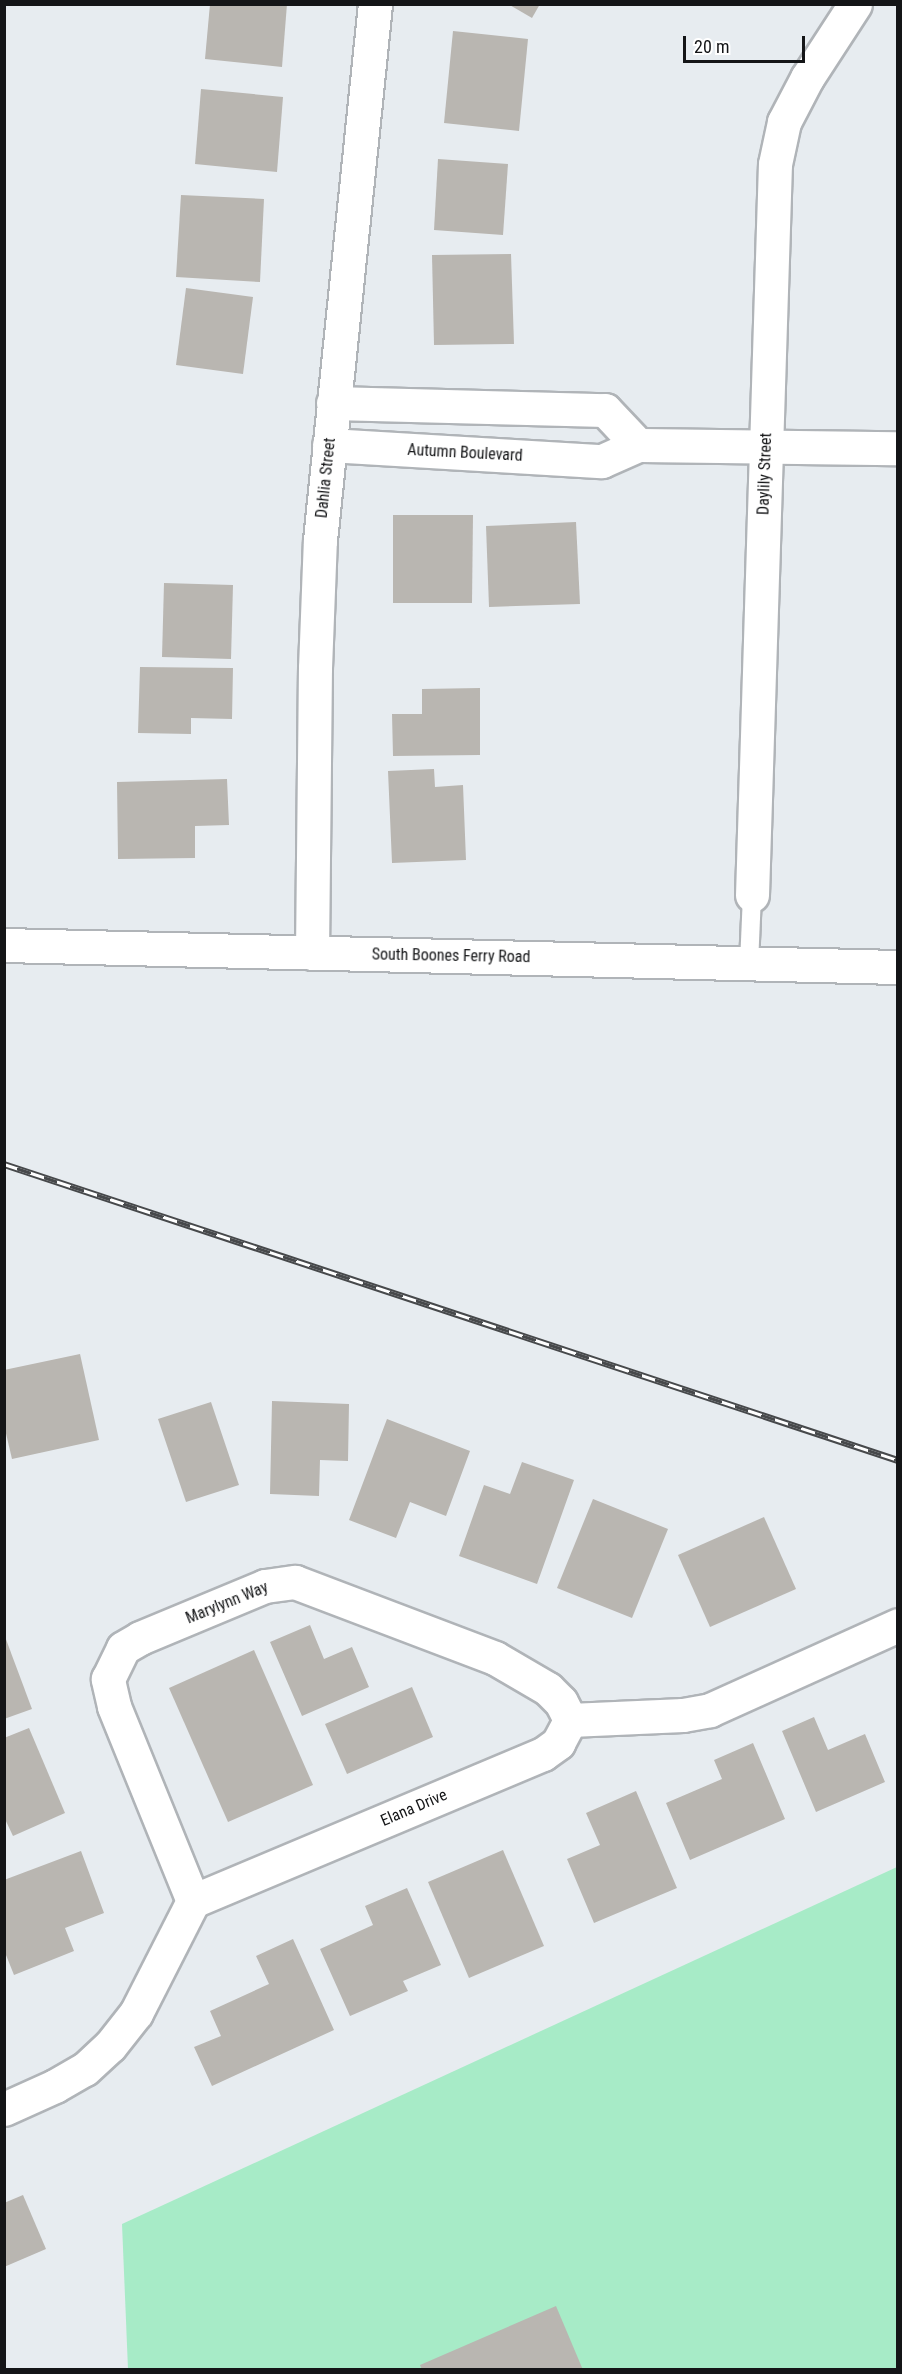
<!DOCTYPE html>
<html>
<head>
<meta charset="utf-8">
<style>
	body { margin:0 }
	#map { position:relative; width:902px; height:2374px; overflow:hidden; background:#e7ecf0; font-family:"Roboto Condensed",sans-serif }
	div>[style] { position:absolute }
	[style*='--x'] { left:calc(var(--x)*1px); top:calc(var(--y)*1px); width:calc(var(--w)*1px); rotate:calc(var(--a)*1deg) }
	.green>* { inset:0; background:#a7ebc7 }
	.building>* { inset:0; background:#b9b6b1 }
	.roads { filter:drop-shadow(2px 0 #b0b4b8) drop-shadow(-2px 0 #b0b4b8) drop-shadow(0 2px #b0b4b8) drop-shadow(0 -2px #b0b4b8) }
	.service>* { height:18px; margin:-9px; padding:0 9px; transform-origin:9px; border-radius:9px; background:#fff }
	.minor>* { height:33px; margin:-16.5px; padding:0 16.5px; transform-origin:16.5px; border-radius:16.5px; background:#fff }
	.secondary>* { height:33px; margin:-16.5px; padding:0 16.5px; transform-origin:16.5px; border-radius:16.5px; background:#fff }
	.rail>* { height:7px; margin-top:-3.5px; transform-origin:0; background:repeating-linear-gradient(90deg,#fff 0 14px,#47494b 0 28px); box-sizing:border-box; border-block:2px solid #47494b }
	span { translate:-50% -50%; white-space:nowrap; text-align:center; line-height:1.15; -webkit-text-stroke:6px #fff; paint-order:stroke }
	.street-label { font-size:16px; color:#141517 }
	.frame { position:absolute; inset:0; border:6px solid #141517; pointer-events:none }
	.scale { position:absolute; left:683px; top:36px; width:122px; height:27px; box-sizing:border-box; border:3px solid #141517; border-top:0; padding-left:8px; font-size:18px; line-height:21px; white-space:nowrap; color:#141517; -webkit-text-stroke:4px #fff; paint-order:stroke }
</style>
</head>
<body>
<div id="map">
	<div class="green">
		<div style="clip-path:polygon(897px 1867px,897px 2369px,128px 2369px,122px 2224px)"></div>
	</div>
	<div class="building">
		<div style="clip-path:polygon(210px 4px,287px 4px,282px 67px,205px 59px)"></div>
		<div style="clip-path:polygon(508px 4px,540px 4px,532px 18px)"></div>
		<div style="clip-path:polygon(453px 31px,528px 39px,519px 131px,444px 123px)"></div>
		<div style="clip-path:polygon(201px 89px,283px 97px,277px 172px,195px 164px)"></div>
		<div style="clip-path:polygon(438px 159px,508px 164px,503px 235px,434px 230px)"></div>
		<div style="clip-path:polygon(181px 195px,264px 199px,260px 282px,176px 277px)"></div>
		<div style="clip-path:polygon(511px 254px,514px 344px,434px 345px,432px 255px)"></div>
		<div style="clip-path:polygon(186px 288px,253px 297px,243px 374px,176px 365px)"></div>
		<div style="clip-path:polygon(393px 515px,473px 515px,472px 603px,393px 603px)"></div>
		<div style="clip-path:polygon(576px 522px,580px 604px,489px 607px,486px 526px)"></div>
		<div style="clip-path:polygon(164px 583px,233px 585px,231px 659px,162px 657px)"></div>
		<div style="clip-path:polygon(140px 667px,233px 668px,232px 719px,191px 718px,191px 734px,138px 733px)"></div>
		<div style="clip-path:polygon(480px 688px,480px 755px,393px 756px,392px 714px,422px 714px,422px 689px)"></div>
		<div style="clip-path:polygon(434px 769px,435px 787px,463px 785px,466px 860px,392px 863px,388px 771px)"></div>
		<div style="clip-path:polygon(227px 779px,229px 825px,195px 826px,195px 858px,118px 859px,117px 782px)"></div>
		<div style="clip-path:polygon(80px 1354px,99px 1440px,12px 1459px,4px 1425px,4px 1370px)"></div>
		<div style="clip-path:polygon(272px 1401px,349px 1404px,348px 1461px,320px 1460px,319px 1496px,270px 1494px)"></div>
		<div style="clip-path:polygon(211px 1402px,239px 1485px,186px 1502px,158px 1419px)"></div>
		<div style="clip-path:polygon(387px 1419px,470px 1451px,446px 1516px,410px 1502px,396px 1538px,349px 1520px)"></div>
		<div style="clip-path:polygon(522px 1462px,574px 1480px,537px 1584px,459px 1556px,484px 1485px,510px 1494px)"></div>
		<div style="clip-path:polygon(593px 1499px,668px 1529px,632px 1618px,557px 1588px)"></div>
		<div style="clip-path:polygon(764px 1517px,796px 1589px,710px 1627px,678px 1555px)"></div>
		<div style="clip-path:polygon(310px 1625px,324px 1659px,352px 1647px,369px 1687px,302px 1716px,270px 1642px)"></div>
		<div style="clip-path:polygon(4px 1634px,32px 1709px,4px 1719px)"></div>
		<div style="clip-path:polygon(254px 1650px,313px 1785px,228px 1822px,169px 1688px)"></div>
		<div style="clip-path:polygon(412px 1687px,433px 1737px,347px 1774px,325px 1724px)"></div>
		<div style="clip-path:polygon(814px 1717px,828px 1750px,865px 1734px,885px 1782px,816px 1812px,782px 1731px)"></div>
		<div style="clip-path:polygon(29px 1728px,65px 1813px,13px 1836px,4px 1817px,4px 1738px)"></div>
		<div style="clip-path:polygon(753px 1743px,785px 1819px,690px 1860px,666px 1803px,722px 1779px,714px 1760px)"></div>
		<div style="clip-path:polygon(636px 1791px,677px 1888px,594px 1923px,567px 1859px,600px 1845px,586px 1813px)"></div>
		<div style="clip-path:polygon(503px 1850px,544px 1946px,469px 1978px,428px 1882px)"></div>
		<div style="clip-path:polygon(81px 1851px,104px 1913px,65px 1928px,74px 1951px,14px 1975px,4px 1950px,4px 1880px)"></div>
		<div style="clip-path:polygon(407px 1888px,441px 1965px,403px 1981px,408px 1991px,350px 2016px,320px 1949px,373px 1925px,365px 1906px)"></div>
		<div style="clip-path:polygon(293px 1939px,334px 2030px,212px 2086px,194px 2047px,221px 2036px,210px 2011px,269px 1984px,256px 1956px)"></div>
		<div style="clip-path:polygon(23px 2195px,46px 2249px,4px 2267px,4px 2203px)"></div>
		<div style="clip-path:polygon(556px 2306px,583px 2370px,422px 2370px,420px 2365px)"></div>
	</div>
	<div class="roads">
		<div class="service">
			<div style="--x:749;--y:964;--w:69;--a:-87.5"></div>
		</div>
		<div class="minor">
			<div style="--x:333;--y:403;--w:272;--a:1.5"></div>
			<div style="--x:605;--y:410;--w:48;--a:46.7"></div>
			<div style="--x:329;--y:445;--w:273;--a:3.4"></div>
			<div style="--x:602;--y:461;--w:39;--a:-24"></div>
			<div style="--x:638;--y:445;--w:260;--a:0.7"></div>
			<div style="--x:752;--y:895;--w:731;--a:-88.2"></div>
			<div style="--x:775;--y:164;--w:43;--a:-77.9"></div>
			<div style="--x:784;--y:122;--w:50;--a:-62.4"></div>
			<div style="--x:807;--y:78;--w:88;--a:-57"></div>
			<div style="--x:312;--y:953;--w:285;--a:-89.4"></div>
			<div style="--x:315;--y:668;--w:128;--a:-87.8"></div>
			<div style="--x:320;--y:540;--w:539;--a:-84.14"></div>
			<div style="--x:193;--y:1901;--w:210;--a:-112.1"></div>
			<div style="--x:114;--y:1706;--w:28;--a:-103"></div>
			<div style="--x:108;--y:1679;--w:34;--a:-64"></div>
			<div style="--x:123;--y:1648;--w:20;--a:-30"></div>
			<div style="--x:140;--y:1638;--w:135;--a:-22.6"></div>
			<div style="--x:265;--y:1586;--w:30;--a:-8"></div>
			<div style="--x:295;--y:1582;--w:214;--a:20.8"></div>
			<div style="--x:495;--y:1658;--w:61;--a:30.3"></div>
			<div style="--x:548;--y:1689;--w:18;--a:45"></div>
			<div style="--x:561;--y:1702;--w:20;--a:63"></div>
			<div style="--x:4;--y:2109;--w:56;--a:-24.3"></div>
			<div style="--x:55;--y:2086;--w:34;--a:-30"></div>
			<div style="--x:85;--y:2069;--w:34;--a:-43"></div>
			<div style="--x:110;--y:2046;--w:42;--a:-51.8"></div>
			<div style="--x:136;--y:2013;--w:126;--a:-63"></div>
			<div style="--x:193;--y:1901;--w:380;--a:-22.8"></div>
			<div style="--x:543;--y:1754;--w:19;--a:-36"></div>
			<div style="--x:558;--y:1743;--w:26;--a:-62"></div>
			<div style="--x:570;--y:1720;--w:113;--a:-2.5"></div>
			<div style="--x:683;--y:1715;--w:27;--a:-10"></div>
			<div style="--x:710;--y:1710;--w:206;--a:-24.3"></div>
		</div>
		<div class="secondary">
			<div style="--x:4;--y:945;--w:894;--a:1.41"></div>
		</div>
	</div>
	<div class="rail">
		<div style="--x:4;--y:1164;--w:942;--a:18.32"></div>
	</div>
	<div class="street-label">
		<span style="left:465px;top:453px;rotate:3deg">Autumn Boulevard</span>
		<span style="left:765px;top:474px;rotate:-88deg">Daylily Street</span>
		<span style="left:326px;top:478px;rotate:-84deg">Dahlia Street</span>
		<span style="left:451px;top:956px;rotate:1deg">South Boones Ferry Road</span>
		<span style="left:227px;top:1603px;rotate:-22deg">Marylynn Way</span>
		<span style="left:414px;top:1808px;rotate:-23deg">Elana Drive</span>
	</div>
	<div class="frame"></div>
	<div class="scale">20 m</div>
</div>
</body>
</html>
